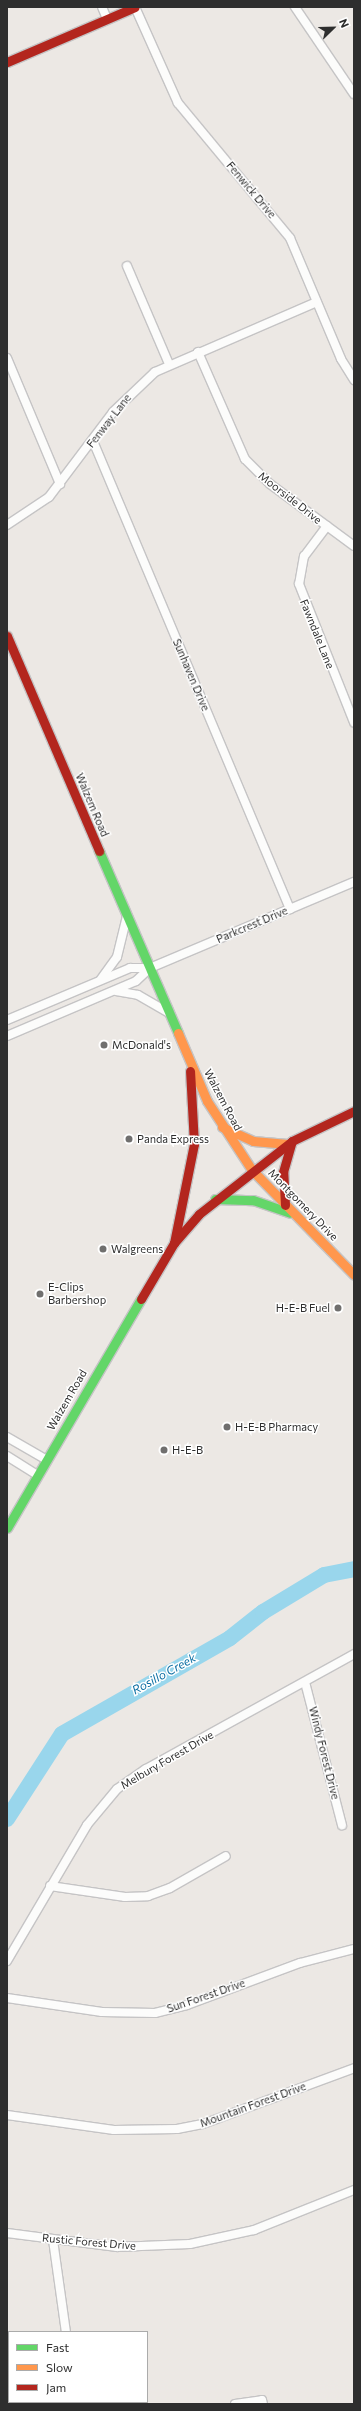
<!DOCTYPE html>
<html>
<head>
<meta charset="utf-8">
<style>
	body { margin:0 }
	#map { position:relative; width:361px; height:2411px; overflow:hidden; background:#ece8e4; font-family:Commissioner,sans-serif }
	div>[style] { position:absolute }
	[style*='--x'] { left:calc(var(--x)*1px); top:calc(var(--y)*1px); width:calc(var(--w)*1px); rotate:calc(var(--a)*1deg) }
	.river>* { height:16px; margin:-8px; padding:0 8px; transform-origin:8px; border-radius:8px; background:#99d6ec }
	.roads { filter:drop-shadow(1px 0 #c5c4c5) drop-shadow(-1px 0 #c5c4c5) drop-shadow(0 1px #c5c4c5) drop-shadow(0 -1px #c5c4c5) }
	.street>* { height:8px; margin:-4px; padding:0 4px; transform-origin:4px; border-radius:4px; background:#fcfcfb }
	.fast>* { height:9px; margin:-4.5px; padding:0 4.5px; transform-origin:4.5px; border-radius:4.5px; background:#63d668 }
	.slow>* { height:9px; margin:-4.5px; padding:0 4.5px; transform-origin:4.5px; border-radius:4.5px; background:#ff974d }
	.jam>* { height:9px; margin:-4.5px; padding:0 4.5px; transform-origin:4.5px; border-radius:4.5px; background:#b3261e }
	.dots>* { width:11px; height:11px; translate:-50% -50%; box-sizing:border-box; border:2px solid #fff; border-radius:50% }
	span { translate:-50% -50%; white-space:nowrap; text-align:center; line-height:1.15; -webkit-text-stroke:3px #fff; paint-order:stroke }
	.street-label { font-size:11px; color:#2e2e2e }
	.poi-label { font-size:11px; color:#2e2e2e }
	.left { translate:0 -50%; text-align:left }
	.right { translate:-100% -50%; text-align:right }
	.water-label { font-size:12px; color:#0d6fa3; font-style:italic }
	.frame { position:absolute; inset:0; border:8px solid #2e2e2e; pointer-events:none }
	.legend { position:absolute; left:8px; top:2331px; width:140px; height:72px; box-sizing:border-box; background:#fff; border:1px solid #ababab; margin:0; padding:5px 7px; list-style:none; font-size:12px; color:#2e2e2e }
	.legend li { display:flex; align-items:center; gap:8px; height:20px }
	.legend b { width:20px; border:1px solid #ababab }
	.north { position:absolute; left:313px; top:8px; width:40px; height:40px; -webkit-text-stroke:3px #fff; paint-order:stroke; rotate:67deg; font-size:11px; font-weight:700; line-height:16px; text-align:center; color:#2e2e2e }
	.north::after { content:''; display:block; margin:auto; width:14px; height:18px; background:#2e2e2e; clip-path:polygon(50% 0,100% 100%,50% 72%,0 100%) }
</style>
</head>
<body>
<div id="map">
	<div class="river">
		<div style="--x:7;--y:1819;--w:101;--a:-57.1"></div>
		<div style="--x:62;--y:1734;--w:193;--a:-29.7"></div>
		<div style="--x:230;--y:1638;--w:42;--a:-38.2"></div>
		<div style="--x:263;--y:1612;--w:71;--a:-31.2"></div>
		<div style="--x:324;--y:1575;--w:31;--a:-11"></div>
	</div>
	<div class="roads">
		<div class="street">
			<div style="--x:102;--y:7;--w:13;--a:67"></div>
			<div style="--x:135;--y:7;--w:105;--a:65.9"></div>
			<div style="--x:178;--y:103;--w:175;--a:50.3"></div>
			<div style="--x:290;--y:238;--w:131;--a:67.1"></div>
			<div style="--x:341;--y:359;--w:25;--a:58"></div>
			<div style="--x:295;--y:7;--w:105;--a:55.9"></div>
			<div style="--x:127;--y:266;--w:107;--a:66.8"></div>
			<div style="--x:198;--y:352;--w:117;--a:66.3"></div>
			<div style="--x:245;--y:459;--w:35;--a:45"></div>
			<div style="--x:270;--y:484;--w:104;--a:36.4"></div>
			<div style="--x:7;--y:358;--w:137;--a:67.2"></div>
			<div style="--x:93;--y:441;--w:508;--a:67.17"></div>
			<div style="--x:7;--y:525;--w:50;--a:-33.7"></div>
			<div style="--x:49;--y:497;--w:106;--a:-53"></div>
			<div style="--x:113;--y:412;--w:58;--a:-43.6"></div>
			<div style="--x:155;--y:372;--w:176;--a:-23.4"></div>
			<div style="--x:327;--y:526;--w:38;--a:127"></div>
			<div style="--x:304;--y:556;--w:28;--a:100"></div>
			<div style="--x:299;--y:584;--w:149;--a:68.3"></div>
			<div style="--x:101;--y:979;--w:27;--a:-54"></div>
			<div style="--x:117;--y:957;--w:42;--a:-76.3"></div>
			<div style="--x:116;--y:991;--w:22;--a:10"></div>
			<div style="--x:138;--y:995;--w:36;--a:30"></div>
			<div style="--x:7;--y:1020;--w:134;--a:-22.9"></div>
			<div style="--x:130;--y:968;--w:20;--a:0"></div>
			<div style="--x:7;--y:1036;--w:140;--a:-23.1"></div>
			<div style="--x:136;--y:981;--w:19;--a:-43"></div>
			<div style="--x:150;--y:968;--w:221;--a:-22.9"></div>
			<div style="--x:7;--y:1437;--w:46;--a:29.9"></div>
			<div style="--x:7;--y:1456;--w:36;--a:32"></div>
			<div style="--x:305;--y:1682;--w:148;--a:75.5"></div>
			<div style="--x:50;--y:1886;--w:76;--a:8.3"></div>
			<div style="--x:125;--y:1897;--w:23;--a:-2"></div>
			<div style="--x:148;--y:1896;--w:23;--a:-20"></div>
			<div style="--x:170;--y:1888;--w:64;--a:-29.7"></div>
			<div style="--x:7;--y:1961;--w:158;--a:-59.5"></div>
			<div style="--x:87;--y:1825;--w:47;--a:-50.2"></div>
			<div style="--x:117;--y:1789;--w:35;--a:-35"></div>
			<div style="--x:146;--y:1769;--w:238;--a:-28.9"></div>
			<div style="--x:7;--y:1998;--w:96;--a:8.4"></div>
			<div style="--x:102;--y:2012;--w:53;--a:1.1"></div>
			<div style="--x:155;--y:2013;--w:33;--a:-14"></div>
			<div style="--x:187;--y:2005;--w:121;--a:-20.4"></div>
			<div style="--x:300;--y:1963;--w:56;--a:-14.5"></div>
			<div style="--x:7;--y:2115;--w:108;--a:8"></div>
			<div style="--x:114;--y:2130;--w:63;--a:-0.9"></div>
			<div style="--x:177;--y:2129;--w:26;--a:-11"></div>
			<div style="--x:203;--y:2124;--w:161;--a:-20.3"></div>
			<div style="--x:7;--y:2233;--w:111;--a:7.3"></div>
			<div style="--x:117;--y:2247;--w:73;--a:-2.4"></div>
			<div style="--x:190;--y:2244;--w:66;--a:-12.3"></div>
			<div style="--x:254;--y:2230;--w:108;--a:-21.8"></div>
			<div style="--x:53;--y:2240;--w:93;--a:82"></div>
			<div style="--x:75;--y:2402;--w:2;--a:90"></div>
			<div style="--x:235;--y:2404;--w:27;--a:-8"></div>
			<div style="--x:262;--y:2400;--w:4;--a:76"></div>
		</div>
		<div class="fast">
			<div style="--x:99;--y:851;--w:198;--a:66.5"></div>
			<div style="--x:215;--y:1199;--w:38;--a:2"></div>
			<div style="--x:253;--y:1200;--w:39;--a:19"></div>
			<div style="--x:7;--y:1528;--w:265;--a:-59.7"></div>
		</div>
		<div class="slow">
			<div style="--x:178;--y:1033;--w:74;--a:66.9"></div>
			<div style="--x:207;--y:1101;--w:82;--a:56.9"></div>
			<div style="--x:252;--y:1170;--w:146;--a:45.8"></div>
			<div style="--x:222;--y:1127;--w:34;--a:24"></div>
			<div style="--x:253;--y:1141;--w:35;--a:5"></div>
		</div>
		<div class="jam">
			<div style="--x:7;--y:62;--w:139;--a:-23.3"></div>
			<div style="--x:7;--y:636;--w:234;--a:66.8"></div>
			<div style="--x:285;--y:1205;--w:33;--a:-93"></div>
			<div style="--x:283;--y:1172;--w:32;--a:-74"></div>
			<div style="--x:174;--y:1243;--w:101;--a:-78.6"></div>
			<div style="--x:194;--y:1144;--w:73;--a:-93.1"></div>
			<div style="--x:141;--y:1299;--w:65;--a:-59.5"></div>
			<div style="--x:174;--y:1243;--w:38;--a:-49"></div>
			<div style="--x:199;--y:1214;--w:118;--a:-38.1"></div>
			<div style="--x:292;--y:1141;--w:69;--a:-25.8"></div>
		</div>
	</div>
	<div class="dots">
		<div style="left:104px;top:1045px;background:#706f6e"></div>
		<div style="left:129px;top:1139px;background:#706f6e"></div>
		<div style="left:103px;top:1249px;background:#706f6e"></div>
		<div style="left:40px;top:1294px;background:#706f6e"></div>
		<div style="left:338px;top:1308px;background:#706f6e"></div>
		<div style="left:227px;top:1427px;background:#706f6e"></div>
		<div style="left:164px;top:1450px;background:#706f6e"></div>
	</div>
	<div class="street-label">
		<span style="left:251px;top:190px;rotate:50deg">Fenwick Drive</span>
		<span style="left:109px;top:421px;rotate:-52deg">Fenway Lane</span>
		<span style="left:290px;top:498px;rotate:38deg">Moorside Drive</span>
		<span style="left:317px;top:634px;rotate:68deg">Fawndale Lane</span>
		<span style="left:191px;top:675px;rotate:67deg">Sunhaven Drive</span>
		<span style="left:92px;top:805px;rotate:67deg">Walzem Road</span>
		<span style="left:252px;top:925px;rotate:-23deg">Parkcrest Drive</span>
		<span style="left:223px;top:1100px;rotate:62deg">Walzem Road</span>
		<span style="left:303px;top:1205px;rotate:46deg">Montgomery Drive</span>
		<span style="left:67px;top:1400px;rotate:-60deg">Walzem Road</span>
		<span style="left:324px;top:1753px;rotate:76deg">Windy Forest Drive</span>
		<span style="left:167px;top:1760px;rotate:-30deg">Melbury Forest Drive</span>
		<span style="left:206px;top:1996px;rotate:-19deg">Sun Forest Drive</span>
		<span style="left:253px;top:2105px;rotate:-20deg">Mountain Forest Drive</span>
		<span style="left:89px;top:2242px;rotate:5deg">Rustic Forest Drive</span>
	</div>
	<div class="poi-label">
		<span class="left" style="left:112px;top:1045px">McDonald's</span>
		<span class="left" style="left:137px;top:1139px">Panda Express</span>
		<span class="left" style="left:111px;top:1249px">Walgreens</span>
		<span class="left" style="left:48px;top:1294px">E-Clips<br>Barbershop</span>
		<span class="right" style="left:330px;top:1308px">H-E-B Fuel</span>
		<span class="left" style="left:235px;top:1427px">H-E-B Pharmacy</span>
		<span class="left" style="left:172px;top:1450px">H-E-B</span>
	</div>
	<div class="water-label">
		<span style="left:164px;top:1674px;rotate:-29deg">Rosillo Creek</span>
	</div>
	<div class="frame"></div>
	<ul class="legend">
	<li><b style="height:5px;background:#63d668"></b>Fast</li>
	<li><b style="height:5px;background:#ff974d"></b>Slow</li>
	<li><b style="height:5px;background:#b3261e"></b>Jam</li>
	</ul>
	<div class="north">N</div>
</div>
</body>
</html>
